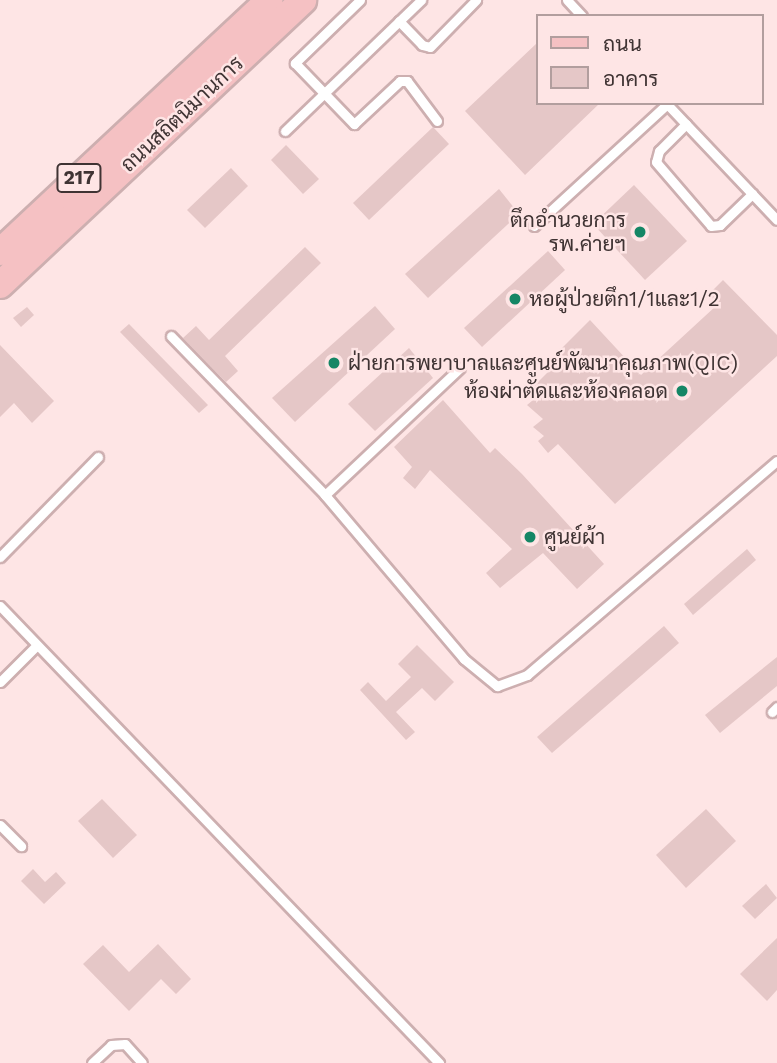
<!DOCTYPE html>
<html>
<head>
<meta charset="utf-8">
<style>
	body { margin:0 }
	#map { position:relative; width:777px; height:1063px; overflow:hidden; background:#fee5e5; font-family:"Work Sans",Sarabun,sans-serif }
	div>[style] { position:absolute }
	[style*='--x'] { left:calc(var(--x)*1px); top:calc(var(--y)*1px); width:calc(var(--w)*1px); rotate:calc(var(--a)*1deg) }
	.building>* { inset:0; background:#e5c7c7 }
	.roads { filter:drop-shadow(2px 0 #cdafb0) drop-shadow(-2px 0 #cdafb0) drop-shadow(0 2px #cdafb0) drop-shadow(0 -2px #cdafb0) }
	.lane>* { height:9px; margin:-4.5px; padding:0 4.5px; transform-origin:4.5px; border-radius:4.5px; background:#fff }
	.primary>* { height:26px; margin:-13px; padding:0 13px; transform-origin:13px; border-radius:13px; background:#f5c1c3 }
	.dots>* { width:19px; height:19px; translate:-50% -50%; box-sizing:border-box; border:4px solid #fee5e5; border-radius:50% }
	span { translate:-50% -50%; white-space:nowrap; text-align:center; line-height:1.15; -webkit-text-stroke:5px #fee5e5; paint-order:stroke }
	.shield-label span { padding:2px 5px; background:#fee5e5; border:2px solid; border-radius:5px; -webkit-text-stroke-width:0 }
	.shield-label { font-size:19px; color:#3f3333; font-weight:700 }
	.street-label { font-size:21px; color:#3f3333 }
	.poi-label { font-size:21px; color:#3f3333 }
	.right { translate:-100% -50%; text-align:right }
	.left { translate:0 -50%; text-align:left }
	.legend { position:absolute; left:536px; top:14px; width:228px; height:91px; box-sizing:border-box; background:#fee5e5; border:2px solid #b29e9e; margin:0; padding:9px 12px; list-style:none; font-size:21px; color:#3f3333 }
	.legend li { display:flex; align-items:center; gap:14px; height:35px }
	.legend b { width:35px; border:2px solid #b29e9e }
</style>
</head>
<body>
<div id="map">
	<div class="building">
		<div style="clip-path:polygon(537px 43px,537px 103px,600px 103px,525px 175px,465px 111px)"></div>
		<div style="clip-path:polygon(433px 127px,449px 144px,369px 220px,353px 203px)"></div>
		<div style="clip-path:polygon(286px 145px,319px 179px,303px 194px,271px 160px)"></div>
		<div style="clip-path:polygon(231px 168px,248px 186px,205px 228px,187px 210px)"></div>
		<div style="clip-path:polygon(634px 185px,687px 241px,645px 280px,593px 224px)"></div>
		<div style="clip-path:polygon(499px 189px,519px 214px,428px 298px,405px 274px)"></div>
		<div style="clip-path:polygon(305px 247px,321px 263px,225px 356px,238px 371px,226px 382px,183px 338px,196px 326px,209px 340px)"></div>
		<div style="clip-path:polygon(548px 251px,565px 270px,482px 347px,464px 328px)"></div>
		<div style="clip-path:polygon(723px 280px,777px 335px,777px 356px,615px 504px,558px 444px,548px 453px,538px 441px,544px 436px,533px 427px,543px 419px,527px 405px,538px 396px,532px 388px,562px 358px,557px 353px,590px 320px,641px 375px,717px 305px,708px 295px)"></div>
		<div style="clip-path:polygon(375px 306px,395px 329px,295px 422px,272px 398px)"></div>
		<div style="clip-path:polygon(27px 307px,34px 315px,21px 327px,13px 318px)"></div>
		<div style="clip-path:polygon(129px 324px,208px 405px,199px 413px,120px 332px)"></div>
		<div style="clip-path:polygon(0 345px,54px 401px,32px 423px,14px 403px,0 417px)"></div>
		<div style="clip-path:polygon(409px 348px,433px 378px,375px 431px,348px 404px)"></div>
		<div style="clip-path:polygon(443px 400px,490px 453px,495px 448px,522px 474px,604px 564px,577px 589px,543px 553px,500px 588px,486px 573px,512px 549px,430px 470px,415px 489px,403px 478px,412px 467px,394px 447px)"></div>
		<div style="clip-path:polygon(747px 549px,756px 560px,693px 615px,684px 604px)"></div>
		<div style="clip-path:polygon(664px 626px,679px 643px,552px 753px,537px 737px)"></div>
		<div style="clip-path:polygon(417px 645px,454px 682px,435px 701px,422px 688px,396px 712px,415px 732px,406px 740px,360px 690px,368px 682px,386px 701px,411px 677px,398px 664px)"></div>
		<div style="clip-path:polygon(777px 657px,777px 686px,720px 733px,705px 715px)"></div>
		<div style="clip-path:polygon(102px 799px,137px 835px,113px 858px,78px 821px)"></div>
		<div style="clip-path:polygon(706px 809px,736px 841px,686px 888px,656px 855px)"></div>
		<div style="clip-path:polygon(33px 869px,45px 882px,56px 872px,66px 883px,44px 904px,21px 881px)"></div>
		<div style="clip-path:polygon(766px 884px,777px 898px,755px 919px,742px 906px)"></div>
		<div style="clip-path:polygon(777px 938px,777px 990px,767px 1001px,740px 974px)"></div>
		<div style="clip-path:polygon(158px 944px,191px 979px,176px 994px,161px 979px,129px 1011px,83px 964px,103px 945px,129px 972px)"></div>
	</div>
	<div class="roads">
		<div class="lane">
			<div style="--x:360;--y:0;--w:91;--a:135.9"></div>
			<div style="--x:295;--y:63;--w:85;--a:46"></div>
			<div style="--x:354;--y:124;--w:63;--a:-43.1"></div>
			<div style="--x:400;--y:81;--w:7;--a:0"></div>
			<div style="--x:407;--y:81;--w:50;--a:53.1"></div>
			<div style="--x:567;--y:0;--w:22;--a:47"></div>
			<div style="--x:399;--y:21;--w:33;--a:46"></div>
			<div style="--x:422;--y:45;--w:8;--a:14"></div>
			<div style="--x:430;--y:47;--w:66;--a:-45.6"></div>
			<div style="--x:666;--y:103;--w:161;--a:46.5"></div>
			<div style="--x:686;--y:124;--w:38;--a:135"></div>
			<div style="--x:659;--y:151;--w:11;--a:105"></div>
			<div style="--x:656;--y:162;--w:84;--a:49.3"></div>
			<div style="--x:711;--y:226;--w:9;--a:-6"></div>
			<div style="--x:720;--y:225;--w:45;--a:-44.1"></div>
			<div style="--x:285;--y:131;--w:189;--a:-43.9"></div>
			<div style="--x:534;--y:226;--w:180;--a:-42.5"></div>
			<div style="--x:171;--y:336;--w:221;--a:45.9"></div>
			<div style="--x:325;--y:495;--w:215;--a:49.7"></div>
			<div style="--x:464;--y:659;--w:43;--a:39.3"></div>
			<div style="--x:497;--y:686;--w:32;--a:-20"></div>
			<div style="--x:527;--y:675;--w:329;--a:-40.6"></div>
			<div style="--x:325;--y:495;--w:185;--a:-43.3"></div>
			<div style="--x:0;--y:557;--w:140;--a:-45.6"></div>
			<div style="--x:0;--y:606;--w:634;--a:46.15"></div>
			<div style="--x:0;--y:682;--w:52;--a:-45"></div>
			<div style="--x:772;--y:712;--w:7;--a:-45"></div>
			<div style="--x:0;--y:825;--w:30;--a:45"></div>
			<div style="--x:92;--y:1063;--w:26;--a:-43"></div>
			<div style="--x:111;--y:1045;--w:14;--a:-4"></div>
			<div style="--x:125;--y:1044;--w:25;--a:48"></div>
		</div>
		<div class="primary">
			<div style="--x:0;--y:252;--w:369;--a:-43.1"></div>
			<div style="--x:0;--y:285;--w:416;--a:-43.2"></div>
		</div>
	</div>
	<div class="dots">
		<div style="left:640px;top:232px;background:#158665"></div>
		<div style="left:515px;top:299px;background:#158665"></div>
		<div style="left:334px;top:363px;background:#158665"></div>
		<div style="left:682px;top:391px;background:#158665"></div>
		<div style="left:530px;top:537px;background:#158665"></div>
	</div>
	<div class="shield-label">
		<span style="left:79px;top:178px">217</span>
	</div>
	<div class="street-label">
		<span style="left:182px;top:114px;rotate:-43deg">ถนนสถิตนิมานการ</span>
	</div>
	<div class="poi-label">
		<span class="right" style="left:626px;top:232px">ตึกอำนวยการ<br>รพ.ค่ายฯ</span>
		<span class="left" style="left:529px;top:299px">หอผู้ป่วยตึก1/1และ1/2</span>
		<span class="left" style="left:348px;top:363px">ฝ่ายการพยาบาลและศูนย์พัฒนาคุณภาพ(QIC)</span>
		<span class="right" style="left:668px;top:391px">ห้องผ่าตัดและห้องคลอด</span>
		<span class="left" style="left:544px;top:537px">ศูนย์ผ้า</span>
	</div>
	<ul class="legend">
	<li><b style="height:9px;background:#f5c1c3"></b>ถนน</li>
	<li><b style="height:19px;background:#e5c7c7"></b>อาคาร</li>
	</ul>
</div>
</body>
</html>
